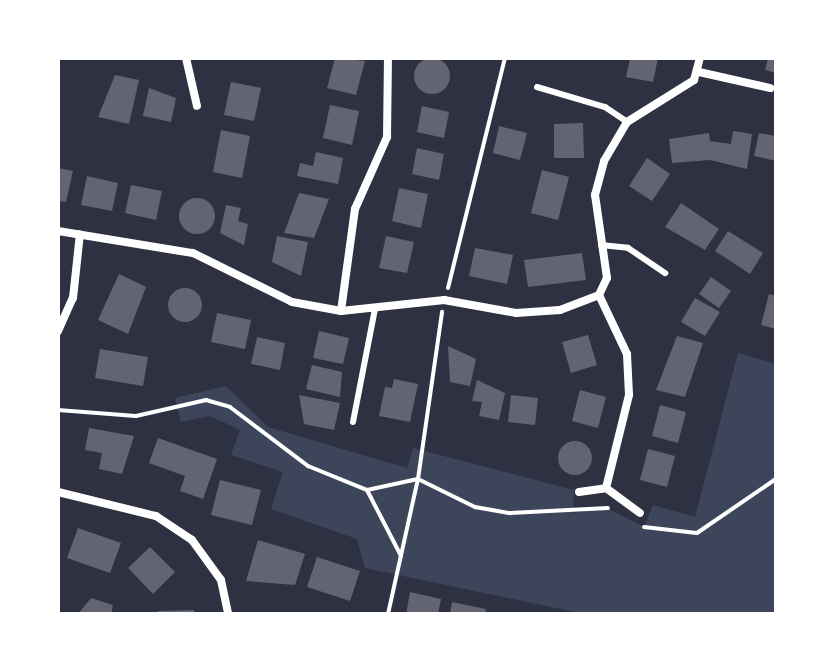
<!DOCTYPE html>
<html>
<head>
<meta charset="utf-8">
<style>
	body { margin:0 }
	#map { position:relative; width:834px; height:672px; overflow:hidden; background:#2d3142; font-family:Mulish,sans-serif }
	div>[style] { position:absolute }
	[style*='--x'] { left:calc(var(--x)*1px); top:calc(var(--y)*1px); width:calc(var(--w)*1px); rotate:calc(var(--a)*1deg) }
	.green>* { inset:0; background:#3c4559 }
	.building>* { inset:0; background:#626471 }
	.round { border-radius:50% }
	.path>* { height:4px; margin:-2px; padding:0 2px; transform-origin:2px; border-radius:2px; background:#fff }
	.service>* { height:6px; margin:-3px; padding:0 3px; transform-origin:3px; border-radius:3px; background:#fff }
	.minor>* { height:8px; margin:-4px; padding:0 4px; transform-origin:4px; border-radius:4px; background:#fff }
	span { translate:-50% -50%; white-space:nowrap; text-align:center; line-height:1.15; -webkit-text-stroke:8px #fff; paint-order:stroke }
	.frame { position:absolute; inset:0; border:60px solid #fff; pointer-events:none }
</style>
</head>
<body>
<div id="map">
	<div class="green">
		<div style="clip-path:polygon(738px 353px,776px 364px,776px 614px,584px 614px,365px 568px,357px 539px,271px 509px,283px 472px,231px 455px,240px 430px,210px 416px,181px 422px,175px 398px,226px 386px,268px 427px,407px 468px,413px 448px,574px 490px,573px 513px,607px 508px,644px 527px,653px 505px,695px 517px)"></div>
	</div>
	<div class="building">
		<div style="clip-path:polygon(335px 58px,365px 61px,356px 95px,327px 88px)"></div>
		<div style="clip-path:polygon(630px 58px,658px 58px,653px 82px,626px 77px)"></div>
		<div style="clip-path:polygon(768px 58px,776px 58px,776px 73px,765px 70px)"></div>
		<div class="round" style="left:414px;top:58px;width:36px;height:36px"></div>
		<div style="clip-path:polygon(115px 75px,139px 80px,129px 124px,98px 117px)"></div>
		<div style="clip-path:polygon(231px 82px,261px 88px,254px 121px,224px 115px)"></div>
		<div style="clip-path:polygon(149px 88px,176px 98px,171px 122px,143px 116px)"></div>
		<div style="clip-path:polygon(330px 105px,359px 111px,352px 145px,323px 138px)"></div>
		<div style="clip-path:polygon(422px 106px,449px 112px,444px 138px,417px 132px)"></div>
		<div style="clip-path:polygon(583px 123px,584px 158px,554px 158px,554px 124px)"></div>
		<div style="clip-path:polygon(499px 126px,527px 133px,520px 160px,493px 153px)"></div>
		<div style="clip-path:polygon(221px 130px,250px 136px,242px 178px,213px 172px)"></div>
		<div style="clip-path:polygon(733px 131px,752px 134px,747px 169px,710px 160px,672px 163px,669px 139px,709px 133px,710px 141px,731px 144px)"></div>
		<div style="clip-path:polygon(759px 133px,776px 136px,776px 161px,754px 156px)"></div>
		<div style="clip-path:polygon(417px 148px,444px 154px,439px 180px,412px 174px)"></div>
		<div style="clip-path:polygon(316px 152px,343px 158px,338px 184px,297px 176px,300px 163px,313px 166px)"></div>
		<div style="clip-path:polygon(647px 158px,670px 174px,652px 201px,629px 186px)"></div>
		<div style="clip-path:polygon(58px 168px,73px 171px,66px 202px,58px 201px)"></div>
		<div style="clip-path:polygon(542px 170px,569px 177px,558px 220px,531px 213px)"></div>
		<div style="clip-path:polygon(87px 176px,118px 183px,112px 211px,81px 205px)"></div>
		<div style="clip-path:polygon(131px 185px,162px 191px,156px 220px,125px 213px)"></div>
		<div style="clip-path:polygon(399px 188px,428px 194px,421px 228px,392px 221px)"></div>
		<div style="clip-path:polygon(299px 193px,329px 199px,314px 238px,284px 233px)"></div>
		<div class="round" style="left:179px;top:198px;width:36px;height:36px"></div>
		<div style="clip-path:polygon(681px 203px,719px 229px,705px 250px,665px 227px)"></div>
		<div style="clip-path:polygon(226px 205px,241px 208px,238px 221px,248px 224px,244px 245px,220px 233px)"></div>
		<div style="clip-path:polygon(728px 231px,763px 253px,750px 274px,715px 251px)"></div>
		<div style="clip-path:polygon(277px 236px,308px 242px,301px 276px,272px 262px)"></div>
		<div style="clip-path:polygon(386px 236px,414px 242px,407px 273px,379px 268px)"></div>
		<div style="clip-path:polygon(475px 248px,513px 255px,507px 284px,469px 276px)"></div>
		<div style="clip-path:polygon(582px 253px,586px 280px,528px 287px,524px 260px)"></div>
		<div style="clip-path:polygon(119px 274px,146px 287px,128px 334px,98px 320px)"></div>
		<div style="clip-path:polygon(711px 277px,731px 291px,719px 308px,699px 294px)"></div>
		<div class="round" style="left:168px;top:288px;width:34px;height:34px"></div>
		<div style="clip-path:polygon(769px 294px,776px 296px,776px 329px,761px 325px)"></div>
		<div style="clip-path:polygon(695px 298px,720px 312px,705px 336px,681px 322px)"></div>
		<div style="clip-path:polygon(217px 313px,251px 320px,245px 349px,211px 342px)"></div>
		<div style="clip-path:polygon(319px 331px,349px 338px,343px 364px,313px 358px)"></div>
		<div style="clip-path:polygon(588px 335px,597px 365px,571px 373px,562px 342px)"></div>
		<div style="clip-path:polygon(677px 336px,703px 343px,685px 397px,656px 390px)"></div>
		<div style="clip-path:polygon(257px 337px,285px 343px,280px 370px,251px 364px)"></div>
		<div style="clip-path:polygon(448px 346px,476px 359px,470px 386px,450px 382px)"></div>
		<div style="clip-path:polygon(100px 349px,148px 357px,143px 386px,95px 378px)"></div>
		<div style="clip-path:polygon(312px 365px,342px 372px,340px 397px,306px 389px)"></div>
		<div style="clip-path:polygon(394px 379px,418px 384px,410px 422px,379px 416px,385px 387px,392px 388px)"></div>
		<div style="clip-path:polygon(477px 380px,505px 393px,499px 420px,479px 416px,482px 402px,472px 401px)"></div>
		<div style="clip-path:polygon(580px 390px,606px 397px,598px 428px,572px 421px)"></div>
		<div style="clip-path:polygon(299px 395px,340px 403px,334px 430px,304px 424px)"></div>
		<div style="clip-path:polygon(511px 395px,538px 398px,535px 425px,508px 422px)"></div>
		<div style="clip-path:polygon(660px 405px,686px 412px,678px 443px,652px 436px)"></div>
		<div style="clip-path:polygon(89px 428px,134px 436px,122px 474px,99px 469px,102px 453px,85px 450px)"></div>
		<div style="clip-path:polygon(158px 438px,217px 459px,203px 499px,180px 491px,185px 476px,149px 463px)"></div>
		<div class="round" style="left:558px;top:441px;width:34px;height:34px"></div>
		<div style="clip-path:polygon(648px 449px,675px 456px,667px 487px,640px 480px)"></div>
		<div style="clip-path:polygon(220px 480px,261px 490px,252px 525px,211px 515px)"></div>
		<div style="clip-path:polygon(78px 528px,121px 543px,110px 573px,67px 558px)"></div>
		<div style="clip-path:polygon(258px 540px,305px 554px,295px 585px,246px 581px)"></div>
		<div style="clip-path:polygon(150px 547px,175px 572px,153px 594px,128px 568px)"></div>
		<div style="clip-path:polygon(317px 557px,360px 571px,350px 601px,307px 587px)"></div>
		<div style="clip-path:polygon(410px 592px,441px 599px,438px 614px,406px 614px)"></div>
		<div style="clip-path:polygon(91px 598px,113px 605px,111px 614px,78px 614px)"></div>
		<div style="clip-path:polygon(452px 602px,486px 609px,485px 614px,450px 614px)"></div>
		<div style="clip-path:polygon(194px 610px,194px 614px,158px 614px,158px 611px)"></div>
	</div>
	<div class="path">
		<div style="--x:448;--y:288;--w:237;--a:-76.1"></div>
		<div style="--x:58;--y:410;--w:78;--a:4.4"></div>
		<div style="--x:136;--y:416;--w:72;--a:-12.9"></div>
		<div style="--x:206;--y:400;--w:25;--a:16"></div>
		<div style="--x:230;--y:407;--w:98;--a:37.1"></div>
		<div style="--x:308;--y:466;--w:64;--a:22.1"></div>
		<div style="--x:367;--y:490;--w:74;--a:62.7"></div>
		<div style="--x:367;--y:490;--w:52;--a:-12.2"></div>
		<div style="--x:418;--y:479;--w:64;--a:26.2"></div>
		<div style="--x:475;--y:507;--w:36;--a:10"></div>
		<div style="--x:510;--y:513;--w:98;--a:-2.9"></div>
		<div style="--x:644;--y:527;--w:53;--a:6.5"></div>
		<div style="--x:697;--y:533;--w:96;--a:-34.4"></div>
		<div style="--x:388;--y:614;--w:138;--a:-77.5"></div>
		<div style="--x:418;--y:479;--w:169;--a:-81.8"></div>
	</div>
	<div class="service">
		<div style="--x:537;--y:87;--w:71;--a:16.4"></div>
		<div style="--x:605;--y:107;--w:27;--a:34"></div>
		<div style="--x:601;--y:245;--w:27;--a:6"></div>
		<div style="--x:628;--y:248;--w:45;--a:34"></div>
		<div style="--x:353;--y:422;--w:115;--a:-79"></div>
	</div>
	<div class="minor">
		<div style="--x:186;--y:58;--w:49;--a:77.1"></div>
		<div style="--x:699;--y:72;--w:73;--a:12.7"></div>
		<div style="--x:58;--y:231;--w:137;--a:9.3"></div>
		<div style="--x:193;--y:253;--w:110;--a:26.3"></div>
		<div style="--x:292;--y:302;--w:50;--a:10.4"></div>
		<div style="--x:341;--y:311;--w:104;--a:-6.1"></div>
		<div style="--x:444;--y:300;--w:73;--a:10.2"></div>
		<div style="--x:516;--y:313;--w:44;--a:-3.9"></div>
		<div style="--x:560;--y:310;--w:42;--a:-21"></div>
		<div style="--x:341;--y:311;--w:103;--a:-82.2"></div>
		<div style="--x:355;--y:209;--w:79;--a:-66"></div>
		<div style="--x:387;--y:137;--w:79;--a:-89.3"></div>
		<div style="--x:58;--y:331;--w:36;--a:-66"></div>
		<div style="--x:73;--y:298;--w:64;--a:-83.8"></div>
		<div style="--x:606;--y:488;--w:42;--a:36.3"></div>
		<div style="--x:58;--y:492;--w:101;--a:13.8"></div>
		<div style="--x:156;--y:516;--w:43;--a:33.7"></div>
		<div style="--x:192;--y:540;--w:49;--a:54.1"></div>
		<div style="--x:221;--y:580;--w:35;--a:78"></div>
		<div style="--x:579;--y:492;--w:27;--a:-8"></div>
		<div style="--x:606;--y:488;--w:96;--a:-76.1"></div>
		<div style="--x:629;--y:395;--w:41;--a:-92.8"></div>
		<div style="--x:627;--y:354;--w:65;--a:-115.4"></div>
		<div style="--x:599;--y:295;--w:19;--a:-65"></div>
		<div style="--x:607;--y:278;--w:84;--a:-98.2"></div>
		<div style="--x:595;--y:195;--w:35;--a:-75"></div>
		<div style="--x:604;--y:161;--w:45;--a:-59.5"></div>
		<div style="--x:627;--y:122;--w:79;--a:-32.1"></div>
		<div style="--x:694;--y:80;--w:23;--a:-75"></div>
	</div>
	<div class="frame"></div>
</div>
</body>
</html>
